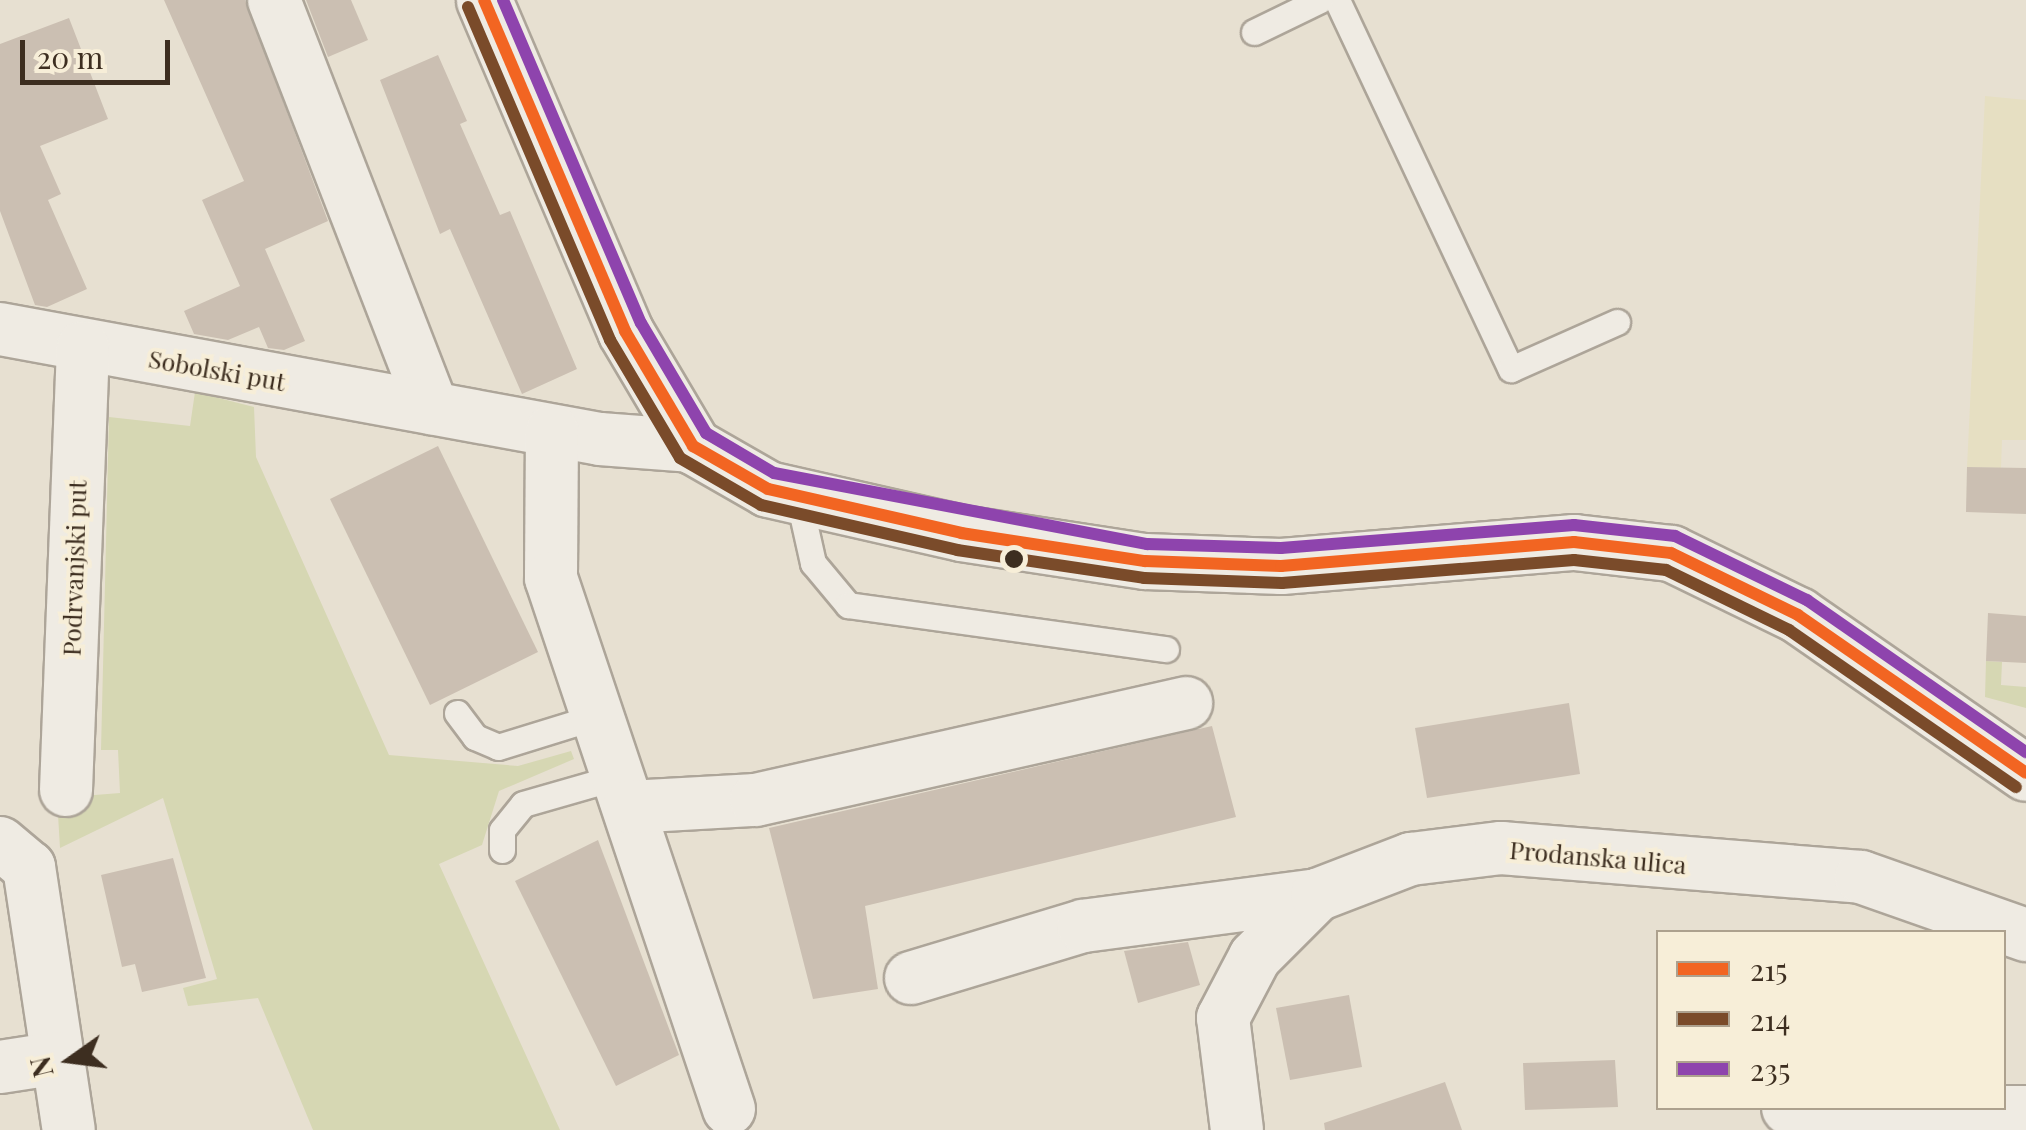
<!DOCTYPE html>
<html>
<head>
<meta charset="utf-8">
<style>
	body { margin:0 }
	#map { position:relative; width:2026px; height:1130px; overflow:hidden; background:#e7e0d1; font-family:"Playfair Display",serif }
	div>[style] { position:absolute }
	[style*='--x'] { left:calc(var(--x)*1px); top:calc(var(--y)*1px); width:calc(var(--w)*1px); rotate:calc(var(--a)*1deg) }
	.farmland>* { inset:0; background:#e6dfc2 }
	.green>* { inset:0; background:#d6d7b3 }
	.building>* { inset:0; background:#cbbfb2 }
	.roads { filter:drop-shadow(2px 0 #ada599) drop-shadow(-2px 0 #ada599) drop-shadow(0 2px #ada599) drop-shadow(0 -2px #ada599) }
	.lane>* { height:25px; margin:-12.5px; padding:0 12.5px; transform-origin:12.5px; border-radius:12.5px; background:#efebe3 }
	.street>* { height:52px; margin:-26px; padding:0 26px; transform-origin:26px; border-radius:26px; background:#efebe3 }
	.secondary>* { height:55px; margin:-27.5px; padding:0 27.5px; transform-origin:27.5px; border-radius:27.5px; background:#efebe3 }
	.bus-1>* { height:12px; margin:-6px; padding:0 6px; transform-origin:6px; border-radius:6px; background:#f26522 }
	.bus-2>* { height:12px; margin:-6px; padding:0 6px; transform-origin:6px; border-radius:6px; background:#7a4b2a }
	.bus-3>* { height:12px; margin:-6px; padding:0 6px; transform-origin:6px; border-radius:6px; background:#8e44ad }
	.dots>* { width:28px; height:28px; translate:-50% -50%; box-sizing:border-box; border:5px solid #f7eed8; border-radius:50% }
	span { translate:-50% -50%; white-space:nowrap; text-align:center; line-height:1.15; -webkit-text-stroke:8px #f7eed8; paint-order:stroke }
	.street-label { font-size:25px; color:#3d2e20 }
	.legend { position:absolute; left:1656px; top:930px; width:350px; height:180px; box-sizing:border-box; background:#f7eed8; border:2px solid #ada18e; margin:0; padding:12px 18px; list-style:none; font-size:30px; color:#3d2e20 }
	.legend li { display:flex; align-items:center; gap:20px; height:50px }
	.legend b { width:50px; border:2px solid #ada18e }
	.north { position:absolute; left:20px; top:1010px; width:100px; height:100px; -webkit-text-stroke:8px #f7eed8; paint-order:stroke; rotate:256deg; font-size:28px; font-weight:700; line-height:40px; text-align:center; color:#3d2e20 }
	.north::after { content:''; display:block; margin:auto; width:35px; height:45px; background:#3d2e20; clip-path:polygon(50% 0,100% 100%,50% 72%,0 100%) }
	.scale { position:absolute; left:20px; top:40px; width:150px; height:45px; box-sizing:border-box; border:5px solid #3d2e20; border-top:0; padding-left:12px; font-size:30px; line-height:35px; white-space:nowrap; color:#3d2e20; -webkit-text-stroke:8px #f7eed8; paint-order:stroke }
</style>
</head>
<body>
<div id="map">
	<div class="farmland">
		<div style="clip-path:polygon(1985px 96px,2026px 100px,2026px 440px,2002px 440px,2001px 468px,1967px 467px)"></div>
	</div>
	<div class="green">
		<div style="clip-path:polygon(195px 392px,254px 407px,256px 457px,389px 755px,518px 766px,571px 751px,574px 759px,499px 791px,482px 845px,439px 864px,560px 1130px,313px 1130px,258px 998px,188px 1006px,183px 988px,217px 979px,163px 798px,60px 848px,57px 798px,120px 793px,118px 750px,101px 750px,109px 417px,190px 426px)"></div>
		<div style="clip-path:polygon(1986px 661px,2002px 662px,2001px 685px,2026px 687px,2026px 708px,1985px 697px)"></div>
	</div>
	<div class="building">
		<div style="clip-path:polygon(164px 0,245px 0,328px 221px,265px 249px,305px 341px,284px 350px,268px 348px,259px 327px,228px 340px,194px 334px,184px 311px,240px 286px,202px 200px,244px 181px)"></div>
		<div style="clip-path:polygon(306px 0,351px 0,368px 40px,328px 57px)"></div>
		<div style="clip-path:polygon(69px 18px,108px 119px,40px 146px,61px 194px,48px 200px,87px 289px,47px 307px,35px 305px,0 211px,0 44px)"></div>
		<div style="clip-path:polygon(438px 55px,467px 121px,460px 124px,500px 215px,510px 211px,577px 369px,522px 394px,450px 229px,440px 234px,380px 80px)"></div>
		<div style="clip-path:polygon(438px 446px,538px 652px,430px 705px,330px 499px)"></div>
		<div style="clip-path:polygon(1967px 467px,2026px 468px,2026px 514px,1966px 512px)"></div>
		<div style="clip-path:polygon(1988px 613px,2026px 616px,2026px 663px,1986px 661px)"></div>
		<div style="clip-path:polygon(1569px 703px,1580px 774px,1427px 798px,1415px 728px)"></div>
		<div style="clip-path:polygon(1212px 726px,1236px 817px,865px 906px,878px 989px,813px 999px,769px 828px)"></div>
		<div style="clip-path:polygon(598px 840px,679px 1055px,616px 1086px,515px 881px)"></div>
		<div style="clip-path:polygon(173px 858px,206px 978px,142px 992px,135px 964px,122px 967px,101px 875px)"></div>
		<div style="clip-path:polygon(1188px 942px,1200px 985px,1138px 1003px,1124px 951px)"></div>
		<div style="clip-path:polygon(1349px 995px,1362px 1067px,1290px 1080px,1276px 1008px)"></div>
		<div style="clip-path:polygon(1615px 1060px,1618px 1107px,1525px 1110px,1523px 1063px)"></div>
		<div style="clip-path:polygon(1445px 1082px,1462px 1130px,1325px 1130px,1324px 1123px)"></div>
	</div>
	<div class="roads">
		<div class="lane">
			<div style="--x:1337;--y:0;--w:408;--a:64.8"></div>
			<div style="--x:1511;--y:369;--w:116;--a:-23.9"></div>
			<div style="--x:1254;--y:32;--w:73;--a:-25.9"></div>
			<div style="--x:798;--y:496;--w:69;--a:77.4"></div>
			<div style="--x:813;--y:563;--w:55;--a:50.2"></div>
			<div style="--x:848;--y:605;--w:321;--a:7.9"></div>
			<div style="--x:457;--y:713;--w:30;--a:53"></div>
			<div style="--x:475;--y:737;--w:25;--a:23"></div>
			<div style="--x:498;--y:747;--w:102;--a:-17.2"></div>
			<div style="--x:502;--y:850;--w:20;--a:-90"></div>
			<div style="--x:502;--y:830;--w:33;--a:-51"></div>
			<div style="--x:523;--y:804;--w:98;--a:-16"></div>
		</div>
		<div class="street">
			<div style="--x:274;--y:0;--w:438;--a:68.8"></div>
			<div style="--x:0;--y:329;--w:610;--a:10.39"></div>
			<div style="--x:600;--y:439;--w:93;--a:4.3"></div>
			<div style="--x:552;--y:431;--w:147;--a:90.4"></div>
			<div style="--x:551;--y:578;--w:560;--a:71.47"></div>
			<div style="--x:66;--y:790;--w:443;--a:-87.8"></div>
			<div style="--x:629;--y:807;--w:127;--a:-3.2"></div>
			<div style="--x:756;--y:800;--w:441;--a:-12.7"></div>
			<div style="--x:0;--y:843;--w:38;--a:40"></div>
			<div style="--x:29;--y:867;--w:266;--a:81.4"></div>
			<div style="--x:911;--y:978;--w:180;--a:-16.8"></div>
			<div style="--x:1083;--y:926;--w:236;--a:-7.5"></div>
			<div style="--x:0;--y:1067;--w:59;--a:-8.8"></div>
			<div style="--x:1788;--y:1108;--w:238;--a:1"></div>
			<div style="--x:1237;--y:1130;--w:113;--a:-97.1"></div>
			<div style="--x:1223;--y:1018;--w:69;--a:-62.3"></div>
			<div style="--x:1255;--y:957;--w:88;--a:-45"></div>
			<div style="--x:1317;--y:895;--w:101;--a:-21"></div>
			<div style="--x:1411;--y:859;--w:91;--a:-7"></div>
			<div style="--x:1501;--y:848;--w:361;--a:4.6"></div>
			<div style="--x:1861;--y:877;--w:175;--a:19.4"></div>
		</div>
		<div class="secondary">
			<div style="--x:484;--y:0;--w:360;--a:66.9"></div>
			<div style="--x:625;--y:331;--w:134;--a:59.4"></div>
			<div style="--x:693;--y:446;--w:86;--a:29.8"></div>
			<div style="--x:768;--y:489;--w:198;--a:12.8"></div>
			<div style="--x:961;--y:533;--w:186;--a:8.7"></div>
			<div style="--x:1145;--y:561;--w:136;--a:2.1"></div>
			<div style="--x:1281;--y:566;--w:294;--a:-4.7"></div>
			<div style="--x:1574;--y:542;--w:98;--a:6.5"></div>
			<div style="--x:1671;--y:553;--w:141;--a:26"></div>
			<div style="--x:1798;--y:615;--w:277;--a:34.7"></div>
		</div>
	</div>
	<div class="bus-1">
		<div style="--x:484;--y:0;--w:360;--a:66.9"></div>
		<div style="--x:625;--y:331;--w:134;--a:59.4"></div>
		<div style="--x:693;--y:446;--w:86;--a:29.8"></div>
		<div style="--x:768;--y:489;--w:198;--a:12.8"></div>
		<div style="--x:961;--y:533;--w:186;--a:8.7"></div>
		<div style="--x:1145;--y:561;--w:136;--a:2.1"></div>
		<div style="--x:1281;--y:566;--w:294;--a:-4.7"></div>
		<div style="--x:1574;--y:542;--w:98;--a:6.5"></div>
		<div style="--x:1671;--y:553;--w:141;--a:26"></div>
		<div style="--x:1798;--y:615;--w:277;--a:34.7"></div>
	</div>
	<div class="bus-2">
		<div style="--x:468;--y:7;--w:362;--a:66.9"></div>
		<div style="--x:610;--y:340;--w:137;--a:59.3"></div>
		<div style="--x:680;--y:458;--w:94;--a:30.1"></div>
		<div style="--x:761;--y:505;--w:201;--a:12.9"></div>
		<div style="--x:957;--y:550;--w:189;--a:8.5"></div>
		<div style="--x:1144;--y:578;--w:138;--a:2.1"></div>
		<div style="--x:1282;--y:583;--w:293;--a:-4.5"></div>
		<div style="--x:1574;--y:560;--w:93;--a:6.2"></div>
		<div style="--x:1666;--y:570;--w:137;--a:26"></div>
		<div style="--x:1789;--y:630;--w:276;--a:34.7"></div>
	</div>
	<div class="bus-3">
		<div style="--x:503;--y:0;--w:351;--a:66.9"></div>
		<div style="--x:641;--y:323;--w:128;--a:59.4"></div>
		<div style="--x:706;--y:433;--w:79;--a:30.5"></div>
		<div style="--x:774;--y:473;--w:380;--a:10.8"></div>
		<div style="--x:1147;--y:544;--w:134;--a:1.7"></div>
		<div style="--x:1281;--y:548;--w:294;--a:-4.5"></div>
		<div style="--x:1574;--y:525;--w:102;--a:6.2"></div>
		<div style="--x:1675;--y:536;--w:147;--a:25.9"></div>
		<div style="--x:1807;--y:600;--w:267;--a:34.8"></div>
	</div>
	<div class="dots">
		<div style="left:1014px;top:559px;background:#3d2e20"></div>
	</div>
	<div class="street-label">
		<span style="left:217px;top:370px;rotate:10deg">Sobolski put</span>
		<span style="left:74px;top:568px;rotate:-88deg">Podrvanjski put</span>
		<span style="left:1598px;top:857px;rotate:5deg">Prodanska ulica</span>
	</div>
	<ul class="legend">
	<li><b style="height:12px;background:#f26522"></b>215</li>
	<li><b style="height:12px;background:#7a4b2a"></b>214</li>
	<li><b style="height:12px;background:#8e44ad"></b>235</li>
	</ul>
	<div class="north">N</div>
	<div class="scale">20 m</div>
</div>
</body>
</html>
